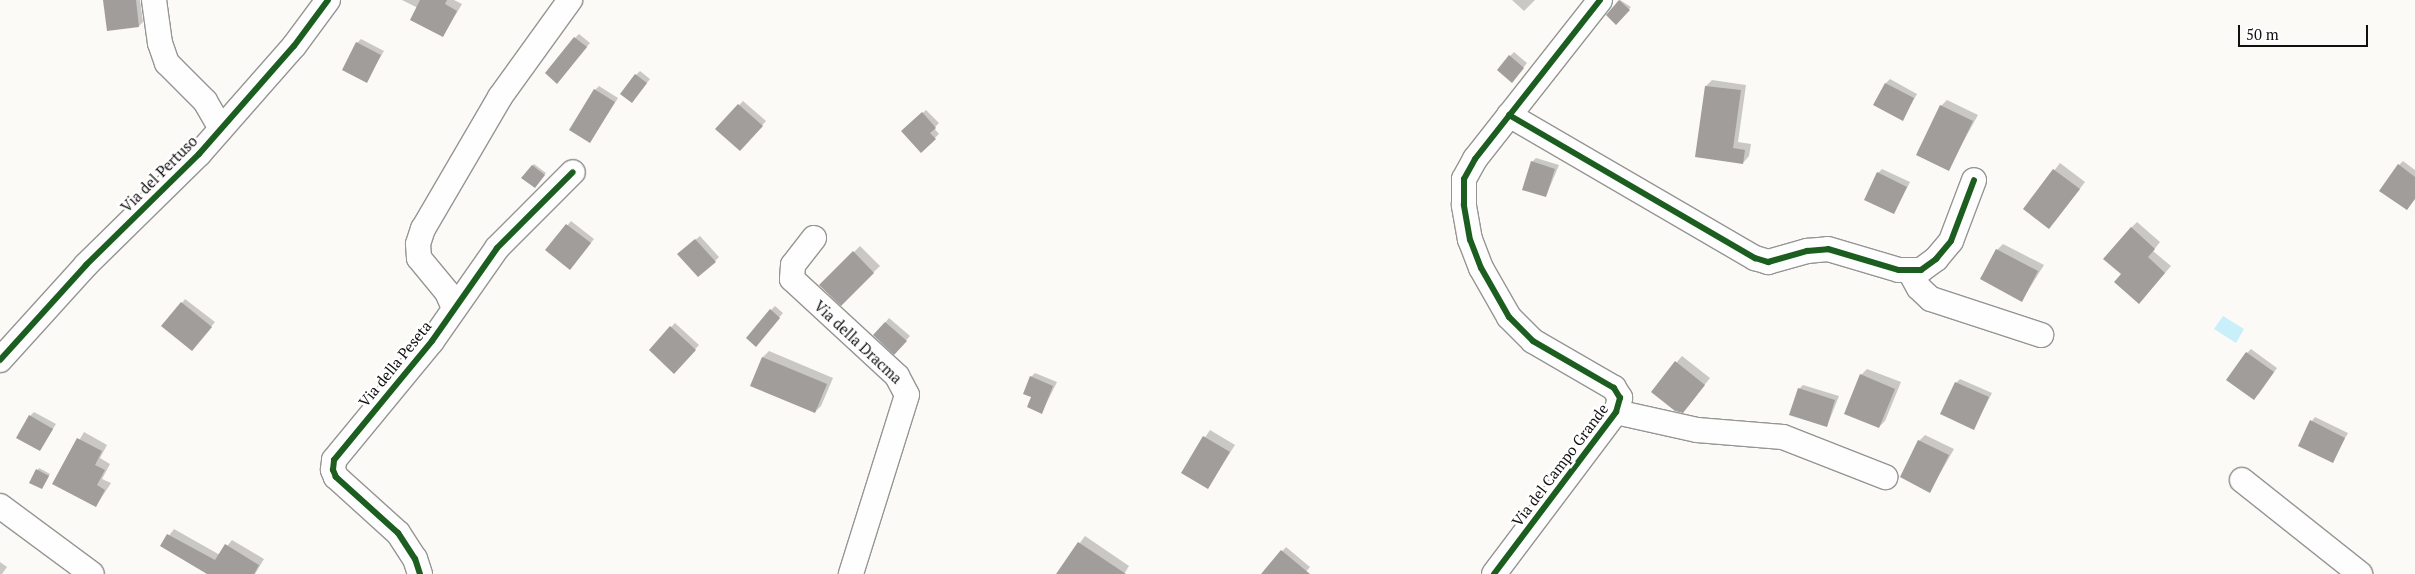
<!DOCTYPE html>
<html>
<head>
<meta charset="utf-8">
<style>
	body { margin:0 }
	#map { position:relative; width:2415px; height:574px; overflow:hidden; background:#fcfaf6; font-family:"PT Serif",serif }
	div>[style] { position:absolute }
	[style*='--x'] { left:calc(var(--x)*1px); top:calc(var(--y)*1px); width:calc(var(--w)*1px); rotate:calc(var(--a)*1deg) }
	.water>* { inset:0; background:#c9effa }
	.shadow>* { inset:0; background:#0003 }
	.building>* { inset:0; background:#a09d9b }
	.roads { filter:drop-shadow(1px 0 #969594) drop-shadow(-1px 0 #969594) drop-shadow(0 1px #969594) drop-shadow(0 -1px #969594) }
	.minor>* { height:24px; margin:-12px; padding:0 12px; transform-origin:12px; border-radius:12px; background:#fffefe }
	.cycleway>* { height:6px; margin:-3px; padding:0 3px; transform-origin:3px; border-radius:3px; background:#1b5e20 }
	span { translate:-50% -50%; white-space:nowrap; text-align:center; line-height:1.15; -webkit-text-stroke:5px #fff; paint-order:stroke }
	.street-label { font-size:15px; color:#101010 }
	.scale { position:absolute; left:2238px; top:25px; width:130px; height:22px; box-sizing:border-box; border:2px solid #101010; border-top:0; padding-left:6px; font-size:15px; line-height:18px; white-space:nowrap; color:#101010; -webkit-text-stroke:4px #fff; paint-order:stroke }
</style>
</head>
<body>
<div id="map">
	<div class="water">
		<div style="clip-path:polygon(2223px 316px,2244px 329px,2236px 343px,2214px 329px)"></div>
	</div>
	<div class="shadow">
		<div style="clip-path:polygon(104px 0,140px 0,143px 22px,139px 26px)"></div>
		<div style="clip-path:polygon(402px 0,454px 0,462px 4px,443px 36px,418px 8px)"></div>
		<div style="clip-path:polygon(1512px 0,1535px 0,1524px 11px)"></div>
		<div style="clip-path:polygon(1620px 0,1631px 7px,1616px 23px,1607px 15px)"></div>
		<div style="clip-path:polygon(579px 34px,590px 43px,561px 78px,575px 38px)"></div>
		<div style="clip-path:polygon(361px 39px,384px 51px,366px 81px,357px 43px)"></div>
		<div style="clip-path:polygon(1514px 52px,1527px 63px,1516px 77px,1510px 56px)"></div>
		<div style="clip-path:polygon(640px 71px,650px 79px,636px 97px,636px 75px)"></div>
		<div style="clip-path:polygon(1890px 79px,1917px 94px,1903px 119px,1886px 83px)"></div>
		<div style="clip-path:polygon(1712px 80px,1746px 85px,1738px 142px,1751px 144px,1749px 156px,1743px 163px,1696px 156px,1706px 86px)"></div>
		<div style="clip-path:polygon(599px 86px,618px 98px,590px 142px,595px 90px)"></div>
		<div style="clip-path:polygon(1947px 100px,1978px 115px,1948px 169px,1941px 106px)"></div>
		<div style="clip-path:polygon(743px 101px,766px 121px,744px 146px,717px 129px)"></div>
		<div style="clip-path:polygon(926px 110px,939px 123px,934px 128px,939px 134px,921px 151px,903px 131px)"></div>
		<div style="clip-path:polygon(1536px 158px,1559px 165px,1546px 196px,1532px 162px)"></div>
		<div style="clip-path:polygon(2403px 161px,2415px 170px,2415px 199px,2399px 165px)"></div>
		<div style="clip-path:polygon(2060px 163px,2085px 182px,2055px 221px,2025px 209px)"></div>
		<div style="clip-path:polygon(534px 164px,546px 173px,535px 186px,523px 177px)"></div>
		<div style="clip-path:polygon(1882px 169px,1910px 182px,1894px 213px,1878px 173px)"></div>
		<div style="clip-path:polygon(571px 221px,594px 239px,574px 264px,547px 250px)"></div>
		<div style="clip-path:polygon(2137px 222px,2160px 242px,2153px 251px,2171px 266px,2145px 296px,2123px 274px,2131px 228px)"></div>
		<div style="clip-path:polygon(700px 236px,719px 257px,715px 261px,683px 250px)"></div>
		<div style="clip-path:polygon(2003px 244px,2044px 265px,2022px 300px,1997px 250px)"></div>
		<div style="clip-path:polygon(860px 246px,880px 266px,841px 304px,821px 285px)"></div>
		<div style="clip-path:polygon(185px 299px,215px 322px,196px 345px,182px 303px)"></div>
		<div style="clip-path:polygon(775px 306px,783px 313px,760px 341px,771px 310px)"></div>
		<div style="clip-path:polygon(889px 318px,910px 336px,898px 349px,875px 335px)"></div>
		<div style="clip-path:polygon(675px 323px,699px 345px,674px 372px,650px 350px)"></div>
		<div style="clip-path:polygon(2251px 349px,2277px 368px,2258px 395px,2247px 353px)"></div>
		<div style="clip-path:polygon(769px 351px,833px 378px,821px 406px,815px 412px,751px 386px,763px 357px)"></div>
		<div style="clip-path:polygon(1682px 356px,1710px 378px,1689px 405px,1652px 391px)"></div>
		<div style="clip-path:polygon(1867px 369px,1901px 382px,1885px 421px,1879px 427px,1861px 375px)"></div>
		<div style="clip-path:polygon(1035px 373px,1057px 382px,1042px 412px,1033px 396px,1031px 377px)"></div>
		<div style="clip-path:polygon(1960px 379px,1992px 393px,1974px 428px,1956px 383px)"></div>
		<div style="clip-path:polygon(1803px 385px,1839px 396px,1827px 426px,1799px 389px)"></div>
		<div style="clip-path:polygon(34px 412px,56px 424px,40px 450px,30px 416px)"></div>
		<div style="clip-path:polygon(2315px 417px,2348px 433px,2332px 461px,2312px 421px)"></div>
		<div style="clip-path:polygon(1210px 430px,1235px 445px,1208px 487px,1182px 472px)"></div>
		<div style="clip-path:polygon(84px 432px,107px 445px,100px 458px,110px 464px,102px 479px,111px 483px,96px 506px,54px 483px)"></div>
		<div style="clip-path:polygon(1925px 435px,1954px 449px,1930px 491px,1919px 441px)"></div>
		<div style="clip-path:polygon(39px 468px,50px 474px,42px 488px,31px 482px)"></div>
		<div style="clip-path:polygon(174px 529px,220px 555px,232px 540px,264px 559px,255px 574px,209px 574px,162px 545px)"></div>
		<div style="clip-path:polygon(1085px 536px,1129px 566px,1124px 574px,1057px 574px)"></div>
		<div style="clip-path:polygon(1286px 547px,1310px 567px,1304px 574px,1262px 574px)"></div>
		<div style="clip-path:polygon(0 562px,7px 567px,2px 574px,0 574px)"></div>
	</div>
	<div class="building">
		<div style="clip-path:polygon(103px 0,136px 0,139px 27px,107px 31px)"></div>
		<div style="clip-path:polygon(420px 0,447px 0,445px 4px,457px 11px,443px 37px,410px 20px)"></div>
		<div style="clip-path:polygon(1619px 0,1630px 10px,1616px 25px,1606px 15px)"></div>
		<div style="clip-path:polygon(574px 37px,587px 47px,557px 84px,545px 73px)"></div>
		<div style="clip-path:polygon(356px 42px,381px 55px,367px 83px,342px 70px)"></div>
		<div style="clip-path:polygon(1509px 55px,1524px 68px,1512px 83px,1497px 70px)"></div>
		<div style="clip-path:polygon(635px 74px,647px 83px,632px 103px,620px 94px)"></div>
		<div style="clip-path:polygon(1885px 83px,1914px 98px,1903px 121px,1873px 105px)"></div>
		<div style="clip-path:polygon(1705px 86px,1741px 90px,1733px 148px,1745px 150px,1743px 164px,1695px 157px)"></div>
		<div style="clip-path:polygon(594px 89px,615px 102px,590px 143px,569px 130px)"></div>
		<div style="clip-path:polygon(738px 104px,763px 126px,740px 151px,715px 129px)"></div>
		<div style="clip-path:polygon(1940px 105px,1973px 121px,1949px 171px,1916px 155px)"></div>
		<div style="clip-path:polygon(922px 112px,936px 128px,930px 133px,936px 139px,921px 153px,901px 131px)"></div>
		<div style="clip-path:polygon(1531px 161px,1555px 169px,1546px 197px,1522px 190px)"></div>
		<div style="clip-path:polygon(2398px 164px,2415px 177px,2415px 199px,2407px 210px,2379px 191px)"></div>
		<div style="clip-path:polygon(532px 165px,545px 175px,535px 188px,521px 178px)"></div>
		<div style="clip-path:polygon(2053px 169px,2080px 189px,2049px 229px,2023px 209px)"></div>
		<div style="clip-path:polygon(1877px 172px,1907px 187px,1894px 214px,1864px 200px)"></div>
		<div style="clip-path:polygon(566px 224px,591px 243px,570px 270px,545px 250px)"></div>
		<div style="clip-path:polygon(2131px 227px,2155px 249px,2148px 257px,2165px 273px,2139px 304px,2114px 282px,2121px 274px,2103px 259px)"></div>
		<div style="clip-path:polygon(695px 239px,716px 262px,698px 277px,677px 254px)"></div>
		<div style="clip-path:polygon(1996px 249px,2038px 271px,2022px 302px,1980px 279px)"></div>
		<div style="clip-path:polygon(853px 251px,874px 273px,841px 306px,819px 285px)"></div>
		<div style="clip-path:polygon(181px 302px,212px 327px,192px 351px,161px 326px)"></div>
		<div style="clip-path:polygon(770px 309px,780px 318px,756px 347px,746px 338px)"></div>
		<div style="clip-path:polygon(885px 322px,907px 341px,894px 355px,873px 335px)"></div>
		<div style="clip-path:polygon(670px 326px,696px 350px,674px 374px,649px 350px)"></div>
		<div style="clip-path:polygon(2246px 352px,2274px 372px,2254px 400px,2226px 380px)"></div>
		<div style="clip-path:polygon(762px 357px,827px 384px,815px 413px,750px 386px)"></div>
		<div style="clip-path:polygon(1675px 361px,1705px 385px,1683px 413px,1675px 411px,1651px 392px)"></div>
		<div style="clip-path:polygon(1860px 374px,1895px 389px,1879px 428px,1844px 414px)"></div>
		<div style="clip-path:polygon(1030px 376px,1053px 386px,1042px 414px,1027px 407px,1031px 397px,1023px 394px)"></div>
		<div style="clip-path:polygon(1955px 382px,1989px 397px,1974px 430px,1940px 414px)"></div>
		<div style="clip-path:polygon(1798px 388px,1835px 400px,1827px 427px,1789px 415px)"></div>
		<div style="clip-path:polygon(29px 415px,53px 429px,40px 451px,16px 438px)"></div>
		<div style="clip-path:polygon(2310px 420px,2345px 438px,2333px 463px,2298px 446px)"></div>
		<div style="clip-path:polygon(1203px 436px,1230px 452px,1208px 489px,1181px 473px)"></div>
		<div style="clip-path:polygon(77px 438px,102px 451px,95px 465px,105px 470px,97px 485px,105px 490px,96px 507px,52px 484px)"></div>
		<div style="clip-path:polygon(1918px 440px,1949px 455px,1930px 493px,1900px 477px)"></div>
		<div style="clip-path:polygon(36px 469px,49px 476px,42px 489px,29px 483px)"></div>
		<div style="clip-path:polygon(167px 534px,215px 560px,225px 544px,259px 565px,254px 574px,207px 574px,160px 546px)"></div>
		<div style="clip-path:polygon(1078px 542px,1126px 574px,1056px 574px)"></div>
		<div style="clip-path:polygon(1281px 550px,1310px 574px,1261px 574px)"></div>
	</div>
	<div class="roads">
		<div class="minor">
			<div style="--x:154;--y:0;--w:43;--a:82.1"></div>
			<div style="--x:160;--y:43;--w:21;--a:71"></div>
			<div style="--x:167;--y:63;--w:54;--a:45"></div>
			<div style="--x:205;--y:101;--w:32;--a:60"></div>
			<div style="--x:1509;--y:115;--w:285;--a:30.2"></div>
			<div style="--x:1755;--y:258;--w:14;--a:17"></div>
			<div style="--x:1768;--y:262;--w:41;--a:-15.8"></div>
			<div style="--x:1807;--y:251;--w:21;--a:-5"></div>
			<div style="--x:1828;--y:249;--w:74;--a:16.5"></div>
			<div style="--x:1899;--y:270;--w:22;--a:0"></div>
			<div style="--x:1921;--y:270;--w:19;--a:-36"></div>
			<div style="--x:1936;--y:259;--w:23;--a:-50"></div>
			<div style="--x:1951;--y:241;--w:65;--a:-69.3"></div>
			<div style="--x:814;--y:238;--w:34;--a:128"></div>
			<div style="--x:793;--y:265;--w:14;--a:94"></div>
			<div style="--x:792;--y:279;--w:143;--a:42.7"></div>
			<div style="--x:897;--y:376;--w:21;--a:62"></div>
			<div style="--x:907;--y:395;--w:188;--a:107.4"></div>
			<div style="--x:1910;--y:272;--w:18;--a:61"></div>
			<div style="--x:1919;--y:288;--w:16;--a:43"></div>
			<div style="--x:1931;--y:299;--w:116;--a:18.1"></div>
			<div style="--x:454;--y:308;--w:17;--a:-114"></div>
			<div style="--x:447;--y:292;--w:44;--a:-129.5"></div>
			<div style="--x:419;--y:258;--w:14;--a:-94"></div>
			<div style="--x:418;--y:244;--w:16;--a:-72"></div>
			<div style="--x:423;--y:229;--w:153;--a:-59.7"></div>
			<div style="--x:500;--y:97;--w:120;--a:-54.2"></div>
			<div style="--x:0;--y:360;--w:128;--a:-47.8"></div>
			<div style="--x:86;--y:265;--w:158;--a:-44.5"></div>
			<div style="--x:199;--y:154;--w:144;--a:-48.7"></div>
			<div style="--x:294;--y:46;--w:57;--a:-53.5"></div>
			<div style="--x:1616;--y:412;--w:83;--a:12.5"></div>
			<div style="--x:1697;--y:430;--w:86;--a:4.7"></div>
			<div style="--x:1783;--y:437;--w:110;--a:21.4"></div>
			<div style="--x:2242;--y:480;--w:151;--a:38.5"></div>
			<div style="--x:0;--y:506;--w:114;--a:36.5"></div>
			<div style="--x:420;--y:574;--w:16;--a:-108"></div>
			<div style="--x:415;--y:559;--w:31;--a:-123"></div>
			<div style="--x:398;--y:533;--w:84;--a:-137.9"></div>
			<div style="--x:336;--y:477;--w:8;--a:-113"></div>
			<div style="--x:333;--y:470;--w:10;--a:-84"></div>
			<div style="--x:334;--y:460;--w:154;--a:-50.5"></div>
			<div style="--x:432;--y:341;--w:113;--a:-55"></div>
			<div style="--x:497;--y:248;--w:107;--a:-45"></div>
			<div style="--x:1494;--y:574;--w:203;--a:-53"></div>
			<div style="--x:1616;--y:412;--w:15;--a:-74"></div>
			<div style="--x:1620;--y:398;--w:12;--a:-121"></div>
			<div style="--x:1614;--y:388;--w:94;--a:-149.9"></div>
			<div style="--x:1533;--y:341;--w:34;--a:-135"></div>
			<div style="--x:1509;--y:317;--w:56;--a:-119.7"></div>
			<div style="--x:1481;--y:268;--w:30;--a:-111"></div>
			<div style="--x:1470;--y:240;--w:36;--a:-100"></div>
			<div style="--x:1464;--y:205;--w:26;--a:-90"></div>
			<div style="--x:1464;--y:179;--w:23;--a:-61"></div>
			<div style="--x:1475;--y:159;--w:202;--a:-51.8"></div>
		</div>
	</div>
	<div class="cycleway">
		<div style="--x:1509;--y:115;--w:285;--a:30.2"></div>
		<div style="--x:1755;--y:258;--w:14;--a:17"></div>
		<div style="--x:1768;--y:262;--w:41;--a:-15.8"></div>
		<div style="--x:1807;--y:251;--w:21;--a:-5"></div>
		<div style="--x:1828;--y:249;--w:74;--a:16.5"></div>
		<div style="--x:1899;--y:270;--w:22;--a:0"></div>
		<div style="--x:1921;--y:270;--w:19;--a:-36"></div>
		<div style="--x:1936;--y:259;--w:23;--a:-50"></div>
		<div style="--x:1951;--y:241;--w:65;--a:-69.3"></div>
		<div style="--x:0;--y:360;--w:128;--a:-47.8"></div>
		<div style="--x:86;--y:265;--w:158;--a:-44.5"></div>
		<div style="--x:199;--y:154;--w:144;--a:-48.7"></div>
		<div style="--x:294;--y:46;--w:57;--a:-53.5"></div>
		<div style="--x:420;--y:574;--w:16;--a:-108"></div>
		<div style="--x:415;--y:559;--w:31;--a:-123"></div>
		<div style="--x:398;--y:533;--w:84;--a:-137.9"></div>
		<div style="--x:336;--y:477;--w:8;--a:-113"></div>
		<div style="--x:333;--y:470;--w:10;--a:-84"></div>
		<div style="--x:334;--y:460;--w:154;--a:-50.5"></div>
		<div style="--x:432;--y:341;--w:113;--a:-55"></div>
		<div style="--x:497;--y:248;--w:107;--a:-45"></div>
		<div style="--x:1494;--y:574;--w:203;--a:-53"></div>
		<div style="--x:1616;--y:412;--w:15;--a:-74"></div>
		<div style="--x:1620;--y:398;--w:12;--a:-121"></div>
		<div style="--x:1614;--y:388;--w:94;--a:-149.9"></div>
		<div style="--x:1533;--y:341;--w:34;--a:-135"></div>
		<div style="--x:1509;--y:317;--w:56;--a:-119.7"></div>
		<div style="--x:1481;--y:268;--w:30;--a:-111"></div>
		<div style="--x:1470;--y:240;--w:36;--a:-100"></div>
		<div style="--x:1464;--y:205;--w:26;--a:-90"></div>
		<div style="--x:1464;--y:179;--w:23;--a:-61"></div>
		<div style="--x:1475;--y:159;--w:202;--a:-51.8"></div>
	</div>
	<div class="street-label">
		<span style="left:159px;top:174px;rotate:-45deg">Via del Pertuso</span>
		<span style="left:858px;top:342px;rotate:43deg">Via della Dracma</span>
		<span style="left:395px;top:364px;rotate:-51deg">Via della Peseta</span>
		<span style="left:1560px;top:465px;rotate:-53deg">Via del Campo Grande</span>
	</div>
	<div class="scale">50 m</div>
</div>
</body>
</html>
